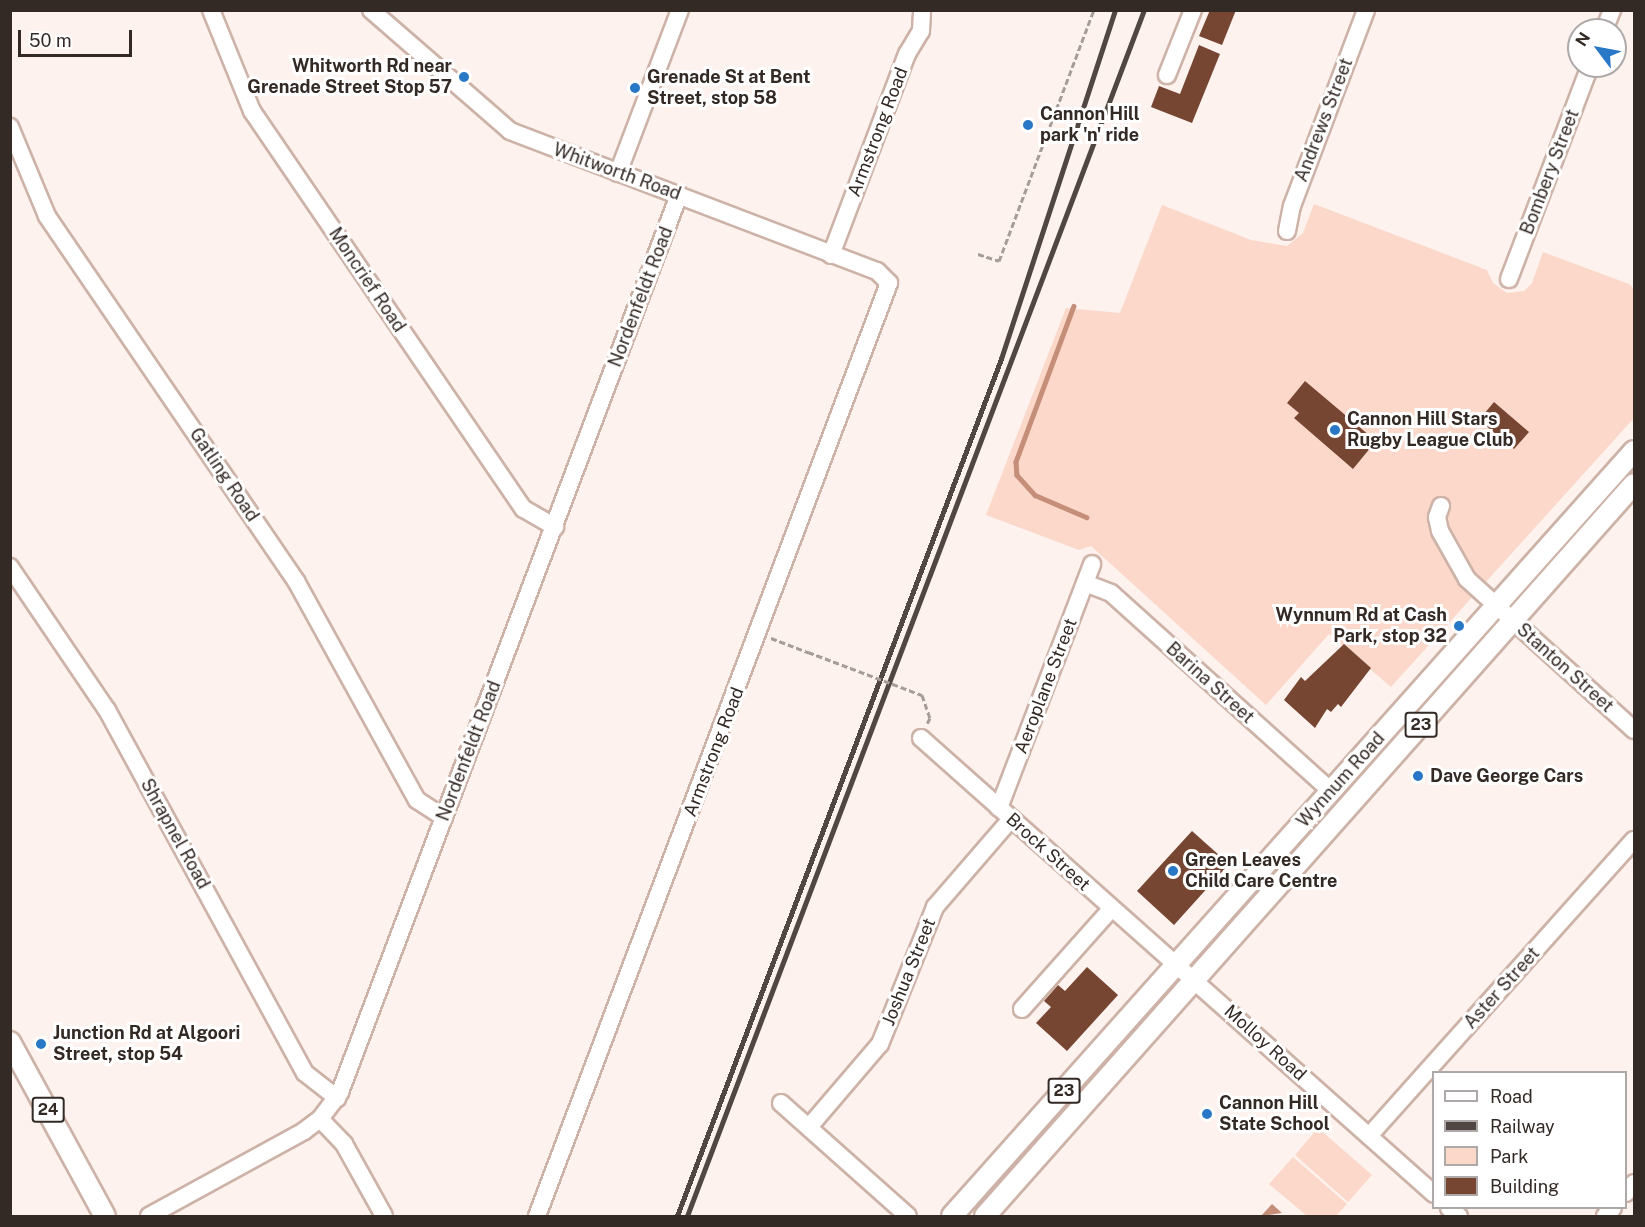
<!DOCTYPE html>
<html>
<head>
<meta charset="utf-8">
<style>
	body { margin:0 }
	#map { position:relative; width:1645px; height:1227px; overflow:hidden; background:#fdf2ed; font-family:"Public Sans",sans-serif }
	div>[style] { position:absolute }
	[style*='--x'] { left:calc(var(--x)*1px); top:calc(var(--y)*1px); width:calc(var(--w)*1px); rotate:calc(var(--a)*1deg) }
	.green>* { inset:0; background:#fbd8ca }
	.water>* { inset:0; background:#c58e79 }
	.stream>* { height:4.5px; margin:-2.25px; padding:0 2.25px; transform-origin:2.25px; border-radius:2.25px; background:#c58e79 }
	.building>* { inset:0; background:#764633 }
	.path>* { height:3px; margin-top:-1.5px; transform-origin:0; background:repeating-linear-gradient(90deg,#a79d98 0 6px,transparent 0 9px) }
	.roads { filter:drop-shadow(2px 0 #cdb2a7) drop-shadow(-2px 0 #cdb2a7) drop-shadow(0 2px #cdb2a7) drop-shadow(0 -2px #cdb2a7) }
	.minor>* { height:16px; margin:-8px; padding:0 8px; transform-origin:8px; border-radius:8px; background:#fff }
	.major>* { height:20px; margin:-10px; padding:0 10px; transform-origin:10px; border-radius:10px; background:#fff }
	.rail>* { height:4.5px; margin:-2.25px; padding:0 2.25px; transform-origin:2.25px; border-radius:2.25px; background:#504642 }
	.path-bridge>* { height:3px; margin-top:-1.5px; transform-origin:0; background:repeating-linear-gradient(90deg,#a79d98 0 6px,transparent 0 9px) }
	.dots>* { width:16px; height:16px; translate:-50% -50%; box-sizing:border-box; border:3px solid #fff; border-radius:50% }
	span { translate:-50% -50%; white-space:nowrap; text-align:center; line-height:1.15; -webkit-text-stroke:6px #fff; paint-order:stroke }
	.shield-label span { padding:2px 4px; background:#fff; border:2px solid; border-radius:4px; -webkit-text-stroke-width:0 }
	.shield-label { font-size:16px; color:#332925; font-weight:700 }
	.poi-label { font-size:18px; color:#332925; font-weight:700 }
	.right { translate:-100% -50%; text-align:right }
	.left { translate:0 -50%; text-align:left }
	.street-label { font-size:18px; color:#332925 }
	.frame { position:absolute; inset:0; border:12px solid #332925; pointer-events:none }
	.legend { position:absolute; left:1432px; top:1071px; width:195px; height:138px; box-sizing:border-box; background:#fff; border:2px solid #ada9a8; margin:0; padding:8px 10px; list-style:none; font-size:18px; color:#332925 }
	.legend li { display:flex; align-items:center; gap:12px; height:30px }
	.legend b { width:30px; border:2px solid #ada9a8 }
	.north { position:absolute; left:1567px; top:18px; width:60px; height:60px; box-sizing:border-box; background:#fff; border:2px solid #ada9a8; border-radius:50%; rotate:302deg; font-size:16px; font-weight:700; line-height:24px; text-align:center; color:#332925 }
	.north::after { content:''; display:block; margin:auto; width:21px; height:27px; background:#2978c7; clip-path:polygon(50% 0,100% 100%,50% 72%,0 100%) }
	.scale { position:absolute; left:18px; top:30px; width:114px; height:27px; box-sizing:border-box; border:3px solid #332925; border-top:0; padding-left:8px; font-size:18px; line-height:21px; white-space:nowrap; color:#332925; -webkit-text-stroke:4px #fff; paint-order:stroke }
</style>
</head>
<body>
<div id="map">
	<div class="green">
		<div style="clip-path:polygon(1314px 204px,1487px 270px,1493px 283px,1507px 293px,1524px 291px,1532px 283px,1543px 252px,1629px 284px,1634px 289px,1634px 418px,1391px 687px,1329px 634px,1266px 705px,1091px 546px,1079px 550px,986px 515px,1066px 308px,1120px 313px,1162px 205px,1251px 240px,1287px 246px,1303px 233px)"></div>
		<div style="clip-path:polygon(1318px 1128px,1372px 1175px,1348px 1202px,1295px 1155px)"></div>
		<div style="clip-path:polygon(1293px 1157px,1347px 1204px,1336px 1216px,1307px 1216px,1269px 1184px)"></div>
	</div>
	<div class="water">
		<div style="clip-path:polygon(1272px 1204px,1282px 1213px,1261px 1216px)"></div>
	</div>
	<div class="stream">
		<div style="--x:1074;--y:306;--w:166;--a:110.4"></div>
		<div style="--x:1016;--y:462;--w:13;--a:86"></div>
		<div style="--x:1017;--y:475;--w:27;--a:48"></div>
		<div style="--x:1035;--y:495;--w:56;--a:23.3"></div>
	</div>
	<div class="building">
		<div style="clip-path:polygon(1210px 10px,1236px 10px,1222px 45px,1199px 36px)"></div>
		<div style="clip-path:polygon(1199px 45px,1220px 54px,1192px 123px,1151px 107px,1159px 86px,1180px 94px)"></div>
		<div style="clip-path:polygon(1305px 381px,1376px 441px,1353px 469px,1294px 418px,1299px 413px,1287px 403px)"></div>
		<div style="clip-path:polygon(1494px 402px,1529px 432px,1514px 449px,1479px 420px)"></div>
		<div style="clip-path:polygon(1344px 644px,1371px 668px,1341px 707px,1338px 704px,1331px 712px,1327px 709px,1315px 728px,1284px 700px,1301px 677px,1305px 681px)"></div>
		<div style="clip-path:polygon(1192px 831px,1229px 864px,1174px 925px,1137px 891px)"></div>
		<div style="clip-path:polygon(1087px 967px,1118px 995px,1067px 1051px,1036px 1023px,1051px 1007px,1044px 1001px,1058px 985px,1065px 991px)"></div>
	</div>
	<div class="path">
		<div style="--x:978;--y:254;--w:22;--a:18"></div>
		<div style="--x:999;--y:261;--w:268;--a:-69.3"></div>
		<div style="--x:771;--y:638;--w:40;--a:21"></div>
		<div style="--x:922;--y:695;--w:24;--a:71"></div>
		<div style="--x:930;--y:718;--w:7;--a:117"></div>
	</div>
	<div class="roads">
		<div class="minor">
			<div style="--x:211;--y:10;--w:109;--a:67.9"></div>
			<div style="--x:252;--y:111;--w:482;--a:55.7"></div>
			<div style="--x:524;--y:509;--w:36;--a:30"></div>
			<div style="--x:371;--y:10;--w:184;--a:41"></div>
			<div style="--x:510;--y:131;--w:393;--a:20.9"></div>
			<div style="--x:877;--y:271;--w:17;--a:45"></div>
			<div style="--x:889;--y:283;--w:997;--a:110.67"></div>
			<div style="--x:1604;--y:30;--w:22;--a:-68"></div>
			<div style="--x:1167;--y:75;--w:70;--a:-68.2"></div>
			<div style="--x:10;--y:127;--w:96;--a:67.4"></div>
			<div style="--x:47;--y:216;--w:442;--a:55.7"></div>
			<div style="--x:296;--y:581;--w:250;--a:61.1"></div>
			<div style="--x:417;--y:800;--w:31;--a:33"></div>
			<div style="--x:618;--y:173;--w:174;--a:-69.2"></div>
			<div style="--x:1287;--y:231;--w:25;--a:-79"></div>
			<div style="--x:1292;--y:206;--w:210;--a:-69.3"></div>
			<div style="--x:831;--y:255;--w:215;--a:-69.3"></div>
			<div style="--x:907;--y:54;--w:27;--a:-59"></div>
			<div style="--x:921;--y:31;--w:21;--a:-87"></div>
			<div style="--x:1509;--y:279;--w:228;--a:-69.2"></div>
			<div style="--x:1441;--y:506;--w:12;--a:110"></div>
			<div style="--x:1437;--y:517;--w:14;--a:78"></div>
			<div style="--x:1440;--y:531;--w:55;--a:60.6"></div>
			<div style="--x:1467;--y:579;--w:225;--a:42.1"></div>
			<div style="--x:10;--y:567;--w:173;--a:55.9"></div>
			<div style="--x:107;--y:710;--w:413;--a:61.4"></div>
			<div style="--x:305;--y:1073;--w:41;--a:38"></div>
			<div style="--x:1085;--y:583;--w:28;--a:21"></div>
			<div style="--x:1111;--y:593;--w:296;--a:42"></div>
			<div style="--x:921;--y:738;--w:686;--a:41.63"></div>
			<div style="--x:999;--y:808;--w:261;--a:-69.1"></div>
			<div style="--x:1022;--y:1009;--w:134;--a:-48.3"></div>
			<div style="--x:781;--y:1103;--w:170;--a:41.7"></div>
			<div style="--x:320;--y:1119;--w:35;--a:46"></div>
			<div style="--x:344;--y:1144;--w:82;--a:60.9"></div>
			<div style="--x:809;--y:1127;--w:109;--a:-49.5"></div>
			<div style="--x:880;--y:1044;--w:148;--a:-68.1"></div>
			<div style="--x:935;--y:907;--w:116;--a:-49.2"></div>
			<div style="--x:1369;--y:1136;--w:397;--a:-48.2"></div>
			<div style="--x:1626;--y:1193;--w:13;--a:-51"></div>
			<div style="--x:1449;--y:1208;--w:13;--a:39"></div>
			<div style="--x:149;--y:1216;--w:177;--a:-28.7"></div>
			<div style="--x:304;--y:1131;--w:20;--a:-37"></div>
			<div style="--x:320;--y:1119;--w:34;--a:-53"></div>
			<div style="--x:340;--y:1092;--w:959;--a:-69.3"></div>
			<div style="--x:1605;--y:1216;--w:11;--a:-45"></div>
		</div>
		<div class="major">
			<div style="--x:10;--y:1042;--w:198;--a:61.4"></div>
			<div style="--x:952;--y:1216;--w:1025;--a:-48.28"></div>
			<div style="--x:985;--y:1216;--w:978;--a:-48.44"></div>
		</div>
	</div>
	<div class="rail">
		<div style="--x:677;--y:1216;--w:916;--a:-69.29"></div>
		<div style="--x:1001;--y:359;--w:367;--a:-71.9"></div>
		<div style="--x:687;--y:1216;--w:1290;--a:-69.25"></div>
	</div>
	<div class="path-bridge">
		<div style="--x:808;--y:652;--w:122;--a:20.7"></div>
	</div>
	<div class="dots">
		<div style="left:464px;top:77px;background:#2978c7"></div>
		<div style="left:635px;top:88px;background:#2978c7"></div>
		<div style="left:1028px;top:125px;background:#2978c7"></div>
		<div style="left:1335px;top:430px;background:#2978c7"></div>
		<div style="left:1459px;top:626px;background:#2978c7"></div>
		<div style="left:1418px;top:776px;background:#2978c7"></div>
		<div style="left:1173px;top:871px;background:#2978c7"></div>
		<div style="left:41px;top:1044px;background:#2978c7"></div>
		<div style="left:1207px;top:1114px;background:#2978c7"></div>
	</div>
	<div class="shield-label">
		<span style="left:1421px;top:725px">23</span>
		<span style="left:1064px;top:1091px">23</span>
		<span style="left:48px;top:1110px">24</span>
	</div>
	<div class="poi-label">
		<span class="right" style="left:452px;top:77px">Whitworth Rd near<br>Grenade Street Stop 57</span>
		<span class="left" style="left:647px;top:88px">Grenade St at Bent<br>Street, stop 58</span>
		<span class="left" style="left:1040px;top:125px">Cannon Hill<br>park 'n' ride</span>
		<span class="left" style="left:1347px;top:430px">Cannon Hill Stars<br>Rugby League Club</span>
		<span class="right" style="left:1447px;top:626px">Wynnum Rd at Cash<br>Park, stop 32</span>
		<span class="left" style="left:1430px;top:776px">Dave George Cars</span>
		<span class="left" style="left:1185px;top:871px">Green Leaves<br>Child Care Centre</span>
		<span class="left" style="left:53px;top:1044px">Junction Rd at Algoori<br>Street, stop 54</span>
		<span class="left" style="left:1219px;top:1114px">Cannon Hill<br>State School</span>
	</div>
	<div class="street-label">
		<span style="left:1324px;top:120px;rotate:-69deg">Andrews Street</span>
		<span style="left:878px;top:132px;rotate:-69deg">Armstrong Road</span>
		<span style="left:617px;top:172px;rotate:20deg">Whitworth Road</span>
		<span style="left:1550px;top:172px;rotate:-69deg">Bombery Street</span>
		<span style="left:367px;top:280px;rotate:56deg">Moncrief Road</span>
		<span style="left:641px;top:297px;rotate:-69deg">Nordenfeldt Road</span>
		<span style="left:224px;top:475px;rotate:56deg">Gatling Road</span>
		<span style="left:1565px;top:668px;rotate:42deg">Stanton Street</span>
		<span style="left:1210px;top:683px;rotate:42deg">Barina Street</span>
		<span style="left:1046px;top:686px;rotate:-69deg">Aeroplane Street</span>
		<span style="left:469px;top:751px;rotate:-69deg">Nordenfeldt Road</span>
		<span style="left:714px;top:752px;rotate:-69deg">Armstrong Road</span>
		<span style="left:1341px;top:780px;rotate:-48deg">Wynnum Road</span>
		<span style="left:175px;top:834px;rotate:61deg">Shrapnel Road</span>
		<span style="left:1048px;top:852px;rotate:42deg">Brock Street</span>
		<span style="left:909px;top:972px;rotate:-68deg">Joshua Street</span>
		<span style="left:1502px;top:988px;rotate:-48deg">Aster Street</span>
		<span style="left:1265px;top:1043px;rotate:42deg">Molloy Road</span>
	</div>
	<div class="frame"></div>
	<ul class="legend">
	<li><b style="height:8px;background:#fff"></b>Road</li>
	<li><b style="height:8px;background:#504642"></b>Railway</li>
	<li><b style="height:16px;background:#fbd8ca"></b>Park</li>
	<li><b style="height:16px;background:#764633"></b>Building</li>
	</ul>
	<div class="north">N</div>
	<div class="scale">50 m</div>
</div>
</body>
</html>
